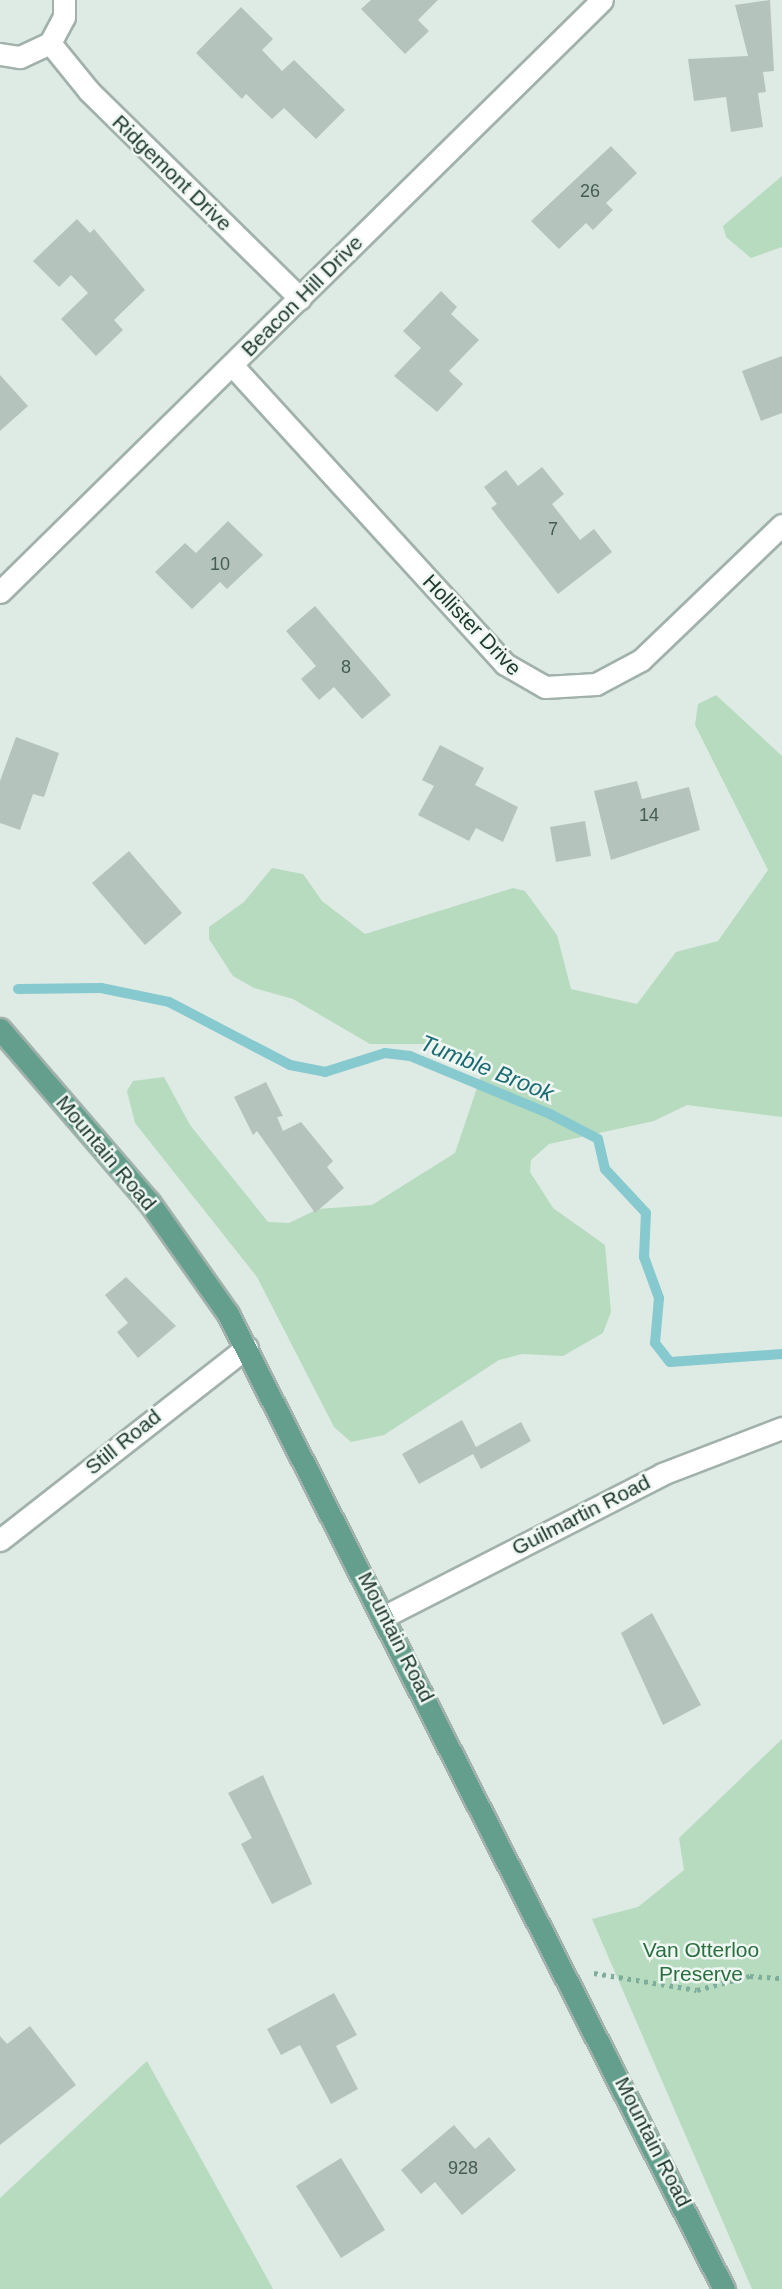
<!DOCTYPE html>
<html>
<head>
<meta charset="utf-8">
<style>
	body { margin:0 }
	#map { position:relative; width:782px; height:2289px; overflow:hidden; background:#deeae4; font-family:Helvetica,sans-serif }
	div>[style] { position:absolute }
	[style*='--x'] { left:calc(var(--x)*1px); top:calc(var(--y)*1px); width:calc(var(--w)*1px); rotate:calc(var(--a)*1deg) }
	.green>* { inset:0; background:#b7dbbe }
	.stream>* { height:10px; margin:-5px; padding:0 5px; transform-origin:5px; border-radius:5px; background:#86c9cf }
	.building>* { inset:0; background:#b4c4bd }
	.path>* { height:4.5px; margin-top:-2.25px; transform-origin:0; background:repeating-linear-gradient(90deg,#7fad9c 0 3.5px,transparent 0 8.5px) }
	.roads { filter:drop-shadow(2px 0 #a1b1ab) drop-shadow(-2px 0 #a1b1ab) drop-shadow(0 2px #a1b1ab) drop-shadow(0 -2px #a1b1ab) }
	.minor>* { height:21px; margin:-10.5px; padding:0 10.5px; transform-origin:10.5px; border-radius:10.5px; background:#fff }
	.major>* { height:21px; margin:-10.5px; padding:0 10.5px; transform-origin:10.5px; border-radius:10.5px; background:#639f8c }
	span { translate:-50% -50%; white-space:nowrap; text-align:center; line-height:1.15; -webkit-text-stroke:5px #eff7f2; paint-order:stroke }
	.number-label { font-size:18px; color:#455c54 }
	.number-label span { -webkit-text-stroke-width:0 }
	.street-label { font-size:21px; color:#203931 }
	.park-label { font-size:21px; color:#2b6f41 }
	.water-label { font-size:23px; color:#1b6b74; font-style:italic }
</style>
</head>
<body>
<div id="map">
	<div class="green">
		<div style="clip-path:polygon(782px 176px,782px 247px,751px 258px,726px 237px,723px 226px)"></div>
		<div style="clip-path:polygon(716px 695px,782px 756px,782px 1117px,687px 1105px,654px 1121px,549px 1144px,531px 1160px,530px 1172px,553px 1208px,605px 1245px,611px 1312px,603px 1333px,563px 1356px,522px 1354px,499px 1360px,384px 1435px,351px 1442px,334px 1427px,257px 1277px,135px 1123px,127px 1091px,133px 1081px,164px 1077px,190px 1125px,268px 1222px,289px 1223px,318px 1209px,372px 1205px,455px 1153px,484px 1067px,446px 1044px,370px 1044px,293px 999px,254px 988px,233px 976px,209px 939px,209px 927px,244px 902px,272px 868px,303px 874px,322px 901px,365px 934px,513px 888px,525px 891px,557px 935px,571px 989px,637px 1004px,676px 952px,718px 941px,768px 870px,695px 725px,698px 704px)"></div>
		<div style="clip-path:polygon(782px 1739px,782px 2289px,752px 2289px,592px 1919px,638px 1907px,684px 1870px,679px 1838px)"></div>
		<div style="clip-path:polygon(147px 2061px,273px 2289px,0 2289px,0 2198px)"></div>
	</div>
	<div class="stream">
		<div style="--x:18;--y:989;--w:83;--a:-0.7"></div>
		<div style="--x:101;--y:988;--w:69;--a:11.6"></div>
		<div style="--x:169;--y:1002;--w:136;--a:27.5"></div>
		<div style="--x:290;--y:1065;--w:36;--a:11"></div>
		<div style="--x:325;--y:1072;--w:63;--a:-17.6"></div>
		<div style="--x:385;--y:1053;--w:25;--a:7"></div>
		<div style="--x:410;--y:1056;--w:152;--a:22.5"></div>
		<div style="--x:550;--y:1114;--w:54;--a:27.5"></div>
		<div style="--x:598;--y:1139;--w:31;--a:77"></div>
		<div style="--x:605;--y:1169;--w:60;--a:47"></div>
		<div style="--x:646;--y:1213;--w:44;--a:92.6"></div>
		<div style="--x:644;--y:1257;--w:44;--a:69.9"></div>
		<div style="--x:659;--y:1298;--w:45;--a:95.1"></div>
		<div style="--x:655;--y:1343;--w:24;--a:52"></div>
		<div style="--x:670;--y:1362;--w:112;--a:-4.1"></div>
	</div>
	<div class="building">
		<div style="clip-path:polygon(371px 0,438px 0,418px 20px,429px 31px,405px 54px,361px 9px)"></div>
		<div style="clip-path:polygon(770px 0,774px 71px,763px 72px,766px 92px,758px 93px,763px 127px,731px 132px,726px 97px,694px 101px,688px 59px,748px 56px,735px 5px)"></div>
		<div style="clip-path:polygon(241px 7px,273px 39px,262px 50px,282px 71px,294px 60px,345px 110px,316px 139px,284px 108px,272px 119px,246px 94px,242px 99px,196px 53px)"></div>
		<div style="clip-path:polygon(611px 146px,637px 173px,606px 203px,613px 210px,593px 230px,586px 223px,559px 249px,531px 221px)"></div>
		<div style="clip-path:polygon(77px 219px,90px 233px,94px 229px,145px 290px,114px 320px,123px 330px,96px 356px,61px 319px,88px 293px,71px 275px,59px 287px,33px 261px)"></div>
		<div style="clip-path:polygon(441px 291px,457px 307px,451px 314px,479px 340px,449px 371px,463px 384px,437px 412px,394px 376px,421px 348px,403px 331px)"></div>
		<div style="clip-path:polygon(782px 356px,782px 413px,761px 421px,742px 371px)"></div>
		<div style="clip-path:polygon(0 375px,28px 406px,0 431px)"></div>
		<div style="clip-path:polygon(542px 467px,564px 494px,552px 504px,580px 540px,594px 529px,612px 552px,558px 594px,491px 508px,497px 504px,484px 487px,506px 470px,518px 486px)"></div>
		<div style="clip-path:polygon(228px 521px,263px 555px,227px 589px,220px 582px,192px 609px,155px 572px,185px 543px,196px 553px)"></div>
		<div style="clip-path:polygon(315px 606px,391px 695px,362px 719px,334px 687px,319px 700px,301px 679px,316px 666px,286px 631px)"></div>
		<div style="clip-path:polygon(16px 737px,59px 753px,44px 797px,33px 794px,20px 830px,0 823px,0 781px)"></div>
		<div style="clip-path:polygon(440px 745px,484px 768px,475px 785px,518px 807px,503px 842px,476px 828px,469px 841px,418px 815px,434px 786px,422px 780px)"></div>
		<div style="clip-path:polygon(637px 781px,642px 799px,689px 787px,700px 830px,611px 860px,594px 791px)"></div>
		<div style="clip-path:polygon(585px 821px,591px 856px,556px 862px,550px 827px)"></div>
		<div style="clip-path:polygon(129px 851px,182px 913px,145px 945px,92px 883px)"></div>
		<div style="clip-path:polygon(266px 1082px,283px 1116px,277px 1117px,283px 1131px,301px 1122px,333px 1161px,327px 1167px,344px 1188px,315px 1213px,257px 1131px,253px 1135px,234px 1097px)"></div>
		<div style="clip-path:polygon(126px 1277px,176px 1326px,138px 1358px,117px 1332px,128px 1323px,105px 1295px)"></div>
		<div style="clip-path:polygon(462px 1420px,476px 1447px,521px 1422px,531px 1441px,481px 1469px,473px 1454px,419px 1484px,402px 1454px)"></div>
		<div style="clip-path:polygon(652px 1613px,701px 1705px,663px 1725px,621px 1633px)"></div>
		<div style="clip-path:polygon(263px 1775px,312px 1884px,272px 1904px,241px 1844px,252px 1838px,228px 1793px)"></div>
		<div style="clip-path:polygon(334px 1993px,357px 2035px,336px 2046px,358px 2089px,331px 2104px,300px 2045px,281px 2055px,267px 2029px)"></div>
		<div style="clip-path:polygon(30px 2026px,76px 2085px,0 2145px,0 2036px,7px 2044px)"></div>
		<div style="clip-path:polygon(454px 2125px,475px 2149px,489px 2137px,516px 2170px,462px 2215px,435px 2182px,421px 2194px,401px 2170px)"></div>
		<div style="clip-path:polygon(341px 2158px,385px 2230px,341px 2258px,296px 2186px)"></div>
	</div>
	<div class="path">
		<div style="--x:594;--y:1973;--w:104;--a:9.4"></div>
		<div style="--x:697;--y:1990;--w:55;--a:-14.8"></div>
		<div style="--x:750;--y:1976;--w:32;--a:4"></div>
	</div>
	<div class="roads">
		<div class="minor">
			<div style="--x:50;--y:43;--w:62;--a:50.9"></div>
			<div style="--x:89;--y:91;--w:296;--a:44.5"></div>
			<div style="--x:0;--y:54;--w:20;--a:9"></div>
			<div style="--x:20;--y:57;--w:33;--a:-25"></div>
			<div style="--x:50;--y:43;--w:30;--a:-62"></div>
			<div style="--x:64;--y:17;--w:17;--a:-90"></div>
			<div style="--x:232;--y:365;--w:405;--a:47.6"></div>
			<div style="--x:505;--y:664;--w:46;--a:29.9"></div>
			<div style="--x:545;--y:687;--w:51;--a:-3.4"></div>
			<div style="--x:596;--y:684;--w:51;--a:-28.1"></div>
			<div style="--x:641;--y:660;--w:195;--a:-43.8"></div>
			<div style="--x:0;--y:592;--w:844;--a:-44.52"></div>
			<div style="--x:0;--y:1540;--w:313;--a:-38"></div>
			<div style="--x:385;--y:1616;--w:311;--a:-27.1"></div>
			<div style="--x:662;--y:1474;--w:129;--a:-21"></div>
		</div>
		<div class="major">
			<div style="--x:0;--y:1029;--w:228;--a:49.3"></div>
			<div style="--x:149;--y:1202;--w:137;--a:54.8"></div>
			<div style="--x:228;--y:1314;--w:1094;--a:63.04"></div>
		</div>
	</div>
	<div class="number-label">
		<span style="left:590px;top:191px">26</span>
		<span style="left:553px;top:529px">7</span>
		<span style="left:220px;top:564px">10</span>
		<span style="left:346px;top:667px">8</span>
		<span style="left:649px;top:815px">14</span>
		<span style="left:463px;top:2168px">928</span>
	</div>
	<div class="street-label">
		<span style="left:172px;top:173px;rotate:44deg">Ridgemont Drive</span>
		<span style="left:302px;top:296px;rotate:-45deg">Beacon Hill Drive</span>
		<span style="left:472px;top:625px;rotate:46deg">Hollister Drive</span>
		<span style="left:106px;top:1153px;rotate:50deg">Mountain Road</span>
		<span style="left:123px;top:1442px;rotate:-39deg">Still Road</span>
		<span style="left:581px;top:1515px;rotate:-27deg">Guilmartin Road</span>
		<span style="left:396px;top:1637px;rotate:63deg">Mountain Road</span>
		<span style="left:653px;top:2142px;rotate:63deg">Mountain Road</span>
	</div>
	<div class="park-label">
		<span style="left:701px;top:1962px">Van Otterloo<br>Preserve</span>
	</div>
	<div class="water-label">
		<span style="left:487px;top:1068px;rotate:22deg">Tumble Brook</span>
	</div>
</div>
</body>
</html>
